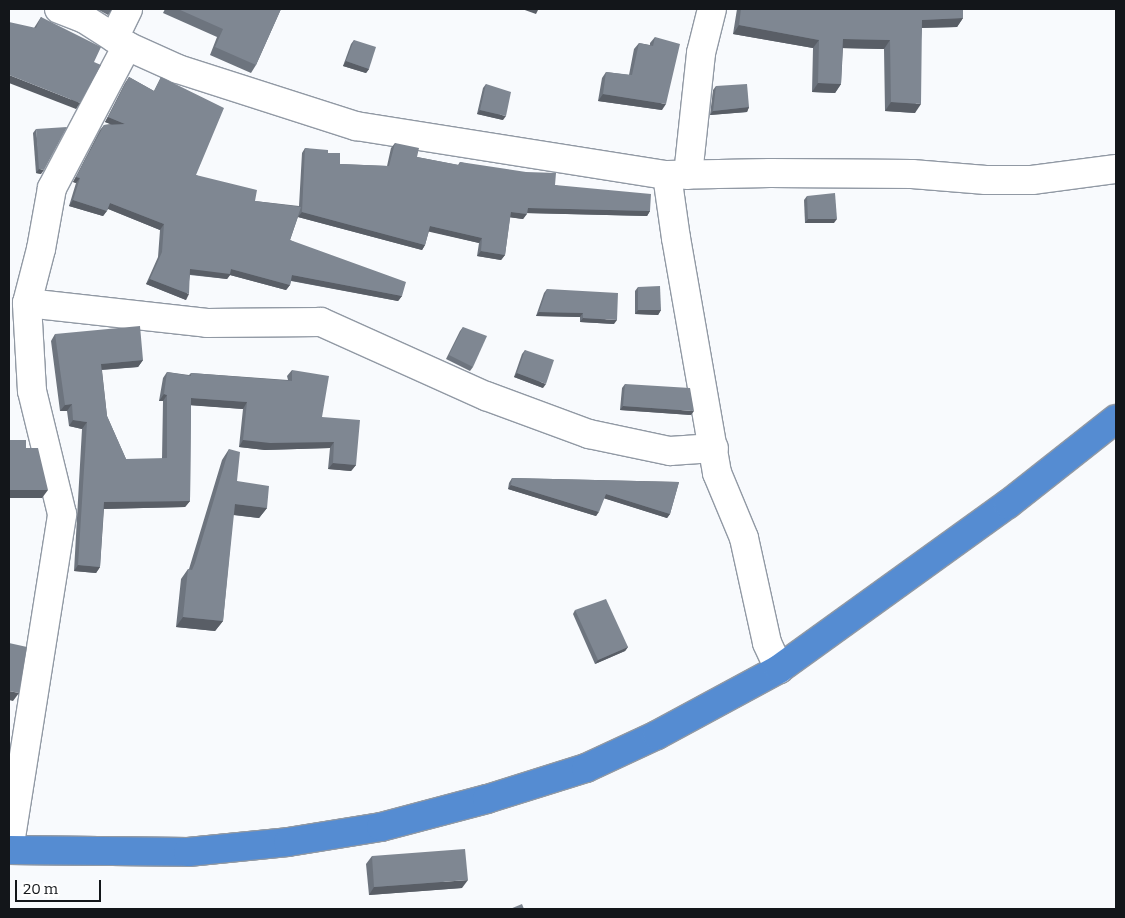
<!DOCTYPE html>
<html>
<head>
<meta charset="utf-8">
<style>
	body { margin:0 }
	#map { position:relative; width:1125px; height:918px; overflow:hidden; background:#f8fafd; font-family:Bitter,serif }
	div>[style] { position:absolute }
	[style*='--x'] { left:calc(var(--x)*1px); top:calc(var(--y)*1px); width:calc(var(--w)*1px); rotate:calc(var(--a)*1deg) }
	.roads { filter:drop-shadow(1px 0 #9199a4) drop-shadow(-1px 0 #9199a4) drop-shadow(0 1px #9199a4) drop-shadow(0 -1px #9199a4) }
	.minor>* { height:28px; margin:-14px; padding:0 14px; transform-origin:14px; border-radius:14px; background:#fff }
	.highway>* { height:28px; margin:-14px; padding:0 14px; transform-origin:14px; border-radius:14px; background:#558cd2 }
	.wall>* { inset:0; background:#6d747e }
	.shaded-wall>* { inset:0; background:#595e66 }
	.building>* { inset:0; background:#7f8792 }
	span { translate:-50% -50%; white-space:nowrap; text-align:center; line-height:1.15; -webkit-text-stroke:4.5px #fff; paint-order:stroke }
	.frame { position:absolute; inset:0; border:10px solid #13161a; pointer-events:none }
	.scale { position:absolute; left:15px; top:880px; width:86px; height:22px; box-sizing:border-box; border:2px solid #13161a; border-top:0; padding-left:6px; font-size:15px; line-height:18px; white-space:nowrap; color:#13161a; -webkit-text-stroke:4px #fff; paint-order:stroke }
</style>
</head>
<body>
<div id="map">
	<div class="roads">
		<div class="minor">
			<div style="--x:59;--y:9;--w:26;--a:21"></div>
			<div style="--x:83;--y:18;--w:52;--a:32.5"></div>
			<div style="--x:127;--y:46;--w:56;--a:24.3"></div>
			<div style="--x:178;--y:69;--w:187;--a:17.8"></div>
			<div style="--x:356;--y:126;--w:315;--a:9"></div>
			<div style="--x:667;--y:175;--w:103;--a:-1.1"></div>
			<div style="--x:770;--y:173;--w:142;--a:0.4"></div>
			<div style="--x:912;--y:174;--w:74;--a:4.6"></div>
			<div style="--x:986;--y:180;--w:46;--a:0"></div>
			<div style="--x:1032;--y:180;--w:85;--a:-7.5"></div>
			<div style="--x:114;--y:38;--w:32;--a:-64"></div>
			<div style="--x:667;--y:175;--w:64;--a:81.9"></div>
			<div style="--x:676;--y:238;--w:239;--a:80.1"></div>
			<div style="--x:717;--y:473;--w:70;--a:67.4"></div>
			<div style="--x:744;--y:538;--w:107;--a:77.6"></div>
			<div style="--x:767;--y:643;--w:29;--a:65"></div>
			<div style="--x:688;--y:175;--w:123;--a:-83.9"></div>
			<div style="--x:701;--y:53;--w:45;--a:-76"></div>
			<div style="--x:27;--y:303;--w:181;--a:6.3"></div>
			<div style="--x:207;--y:323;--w:114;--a:-0.5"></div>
			<div style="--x:321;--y:322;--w:181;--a:24.2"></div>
			<div style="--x:486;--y:396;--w:110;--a:20.3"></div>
			<div style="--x:589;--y:434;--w:83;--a:11.9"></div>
			<div style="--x:670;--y:451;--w:44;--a:-3.9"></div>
			<div style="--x:9;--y:850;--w:340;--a:-81"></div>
			<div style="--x:62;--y:514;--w:127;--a:-103.7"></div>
			<div style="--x:32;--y:391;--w:88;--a:-93.3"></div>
			<div style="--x:27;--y:303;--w:56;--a:-75.5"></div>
			<div style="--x:41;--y:249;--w:62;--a:-79.8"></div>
			<div style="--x:52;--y:188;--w:161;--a:-62.2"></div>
		</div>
		<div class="highway">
			<div style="--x:9;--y:850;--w:179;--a:0.6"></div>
			<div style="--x:188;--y:852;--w:100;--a:-5.7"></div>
			<div style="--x:288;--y:842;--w:94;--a:-9.2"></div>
			<div style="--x:381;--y:827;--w:110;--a:-14.8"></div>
			<div style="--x:487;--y:799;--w:104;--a:-17.4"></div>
			<div style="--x:586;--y:768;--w:78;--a:-24.9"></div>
			<div style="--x:657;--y:735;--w:139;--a:-28.4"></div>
			<div style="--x:779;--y:669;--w:282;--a:-35.8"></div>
			<div style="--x:1008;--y:504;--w:137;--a:-38.2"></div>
		</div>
	</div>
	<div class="wall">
		<div style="clip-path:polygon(97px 9px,112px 9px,108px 15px)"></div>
		<div style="clip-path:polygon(165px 9px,281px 9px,256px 65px,251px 73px,210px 55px,217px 37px,163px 13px)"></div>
		<div style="clip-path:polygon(737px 9px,963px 9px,963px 18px,957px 27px,922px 28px,915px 113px,885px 111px,884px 49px,843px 48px,841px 84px,835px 93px,812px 92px,813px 48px,733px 34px)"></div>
		<div style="clip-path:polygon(41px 17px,94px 62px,76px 109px,34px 28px)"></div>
		<div style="clip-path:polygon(655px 37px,662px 110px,598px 101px,602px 78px,606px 72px,629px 75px,634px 49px,639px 43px,650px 45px,650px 43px)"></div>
		<div style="clip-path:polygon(354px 40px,369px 69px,366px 73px,343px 66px,351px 44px)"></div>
		<div style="clip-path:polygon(129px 77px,154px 91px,161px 77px,196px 175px,255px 201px,299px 206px,302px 153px,305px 148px,328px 153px,340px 164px,387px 166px,391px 148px,395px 143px,417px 157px,458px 165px,460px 162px,555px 185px,650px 211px,647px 216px,527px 213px,523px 219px,510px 217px,505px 255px,501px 260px,477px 256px,479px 243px,429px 231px,425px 245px,422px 250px,298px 217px,299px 214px,290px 240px,402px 296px,398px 301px,291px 281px,290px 285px,286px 290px,230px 275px,227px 279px,190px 275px,186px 300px,146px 284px,158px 257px,160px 230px,108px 209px,103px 216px,69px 206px,76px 183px,73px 182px,100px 130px,104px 125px,111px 124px,105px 122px,125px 83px)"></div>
		<div style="clip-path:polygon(486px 84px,503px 120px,477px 114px,483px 88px)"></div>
		<div style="clip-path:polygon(716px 86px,749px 107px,747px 112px,710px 115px,713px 90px)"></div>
		<div style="clip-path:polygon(36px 129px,41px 174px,36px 173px,33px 133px)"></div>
		<div style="clip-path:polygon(807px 196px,834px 223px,805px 223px,804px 200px)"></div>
		<div style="clip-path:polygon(638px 287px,661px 310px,658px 315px,635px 314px,635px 291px)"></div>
		<div style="clip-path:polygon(547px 289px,614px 324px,580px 322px,580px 317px,536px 316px,544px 293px)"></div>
		<div style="clip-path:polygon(463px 327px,473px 367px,470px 371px,446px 359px,460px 331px)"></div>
		<div style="clip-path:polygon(55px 334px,143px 360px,138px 367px,102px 370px,107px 416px,126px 459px,162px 459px,163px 401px,159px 401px,163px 378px,167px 372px,189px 375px,191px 373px,288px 380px,287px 376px,292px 370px,322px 417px,356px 465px,351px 471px,328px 469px,330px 448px,265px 450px,239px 447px,243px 409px,191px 405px,190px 501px,185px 507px,104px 509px,100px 567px,96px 573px,74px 571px,82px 429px,69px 426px,67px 411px,60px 411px,51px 341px)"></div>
		<div style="clip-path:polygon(525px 350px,543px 388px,514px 377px,522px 354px)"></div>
		<div style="clip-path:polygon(625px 384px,691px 415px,620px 410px,622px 388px)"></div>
		<div style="clip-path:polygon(229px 449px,237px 481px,267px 508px,259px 518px,233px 515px,223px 621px,215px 631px,176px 627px,181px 579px,188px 569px,189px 569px,222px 460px)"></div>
		<div style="clip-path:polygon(512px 478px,679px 482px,670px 514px,667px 518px,604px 498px,596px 516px,508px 489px,509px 483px)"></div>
		<div style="clip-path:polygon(575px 610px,628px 647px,625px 651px,595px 664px,573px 614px)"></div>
		<div style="clip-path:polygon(372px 856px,462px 888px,369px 895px,366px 864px)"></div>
	</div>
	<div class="shaded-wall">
		<div style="clip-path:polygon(522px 9px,536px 9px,538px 10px,536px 14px)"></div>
		<div style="clip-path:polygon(963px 18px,957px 27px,916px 28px,922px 20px)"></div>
		<div style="clip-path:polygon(739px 25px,819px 40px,813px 48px,733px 34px)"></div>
		<div style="clip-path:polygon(843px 39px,890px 40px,884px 49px,837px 48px)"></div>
		<div style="clip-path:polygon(346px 61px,369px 69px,366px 73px,343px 66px)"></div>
		<div style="clip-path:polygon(9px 75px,80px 103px,76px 109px,9px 83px)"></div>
		<div style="clip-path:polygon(818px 83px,841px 84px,835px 93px,812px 92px)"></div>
		<div style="clip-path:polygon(603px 94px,666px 104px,662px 110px,598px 101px)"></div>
		<div style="clip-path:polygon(891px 102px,921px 104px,915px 113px,885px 111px)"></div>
		<div style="clip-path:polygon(749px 107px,747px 112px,710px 115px,713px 111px)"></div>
		<div style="clip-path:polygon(480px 110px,506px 116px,503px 120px,477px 114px)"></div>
		<div style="clip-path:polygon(108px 117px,125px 124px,122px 129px,105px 122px)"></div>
		<div style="clip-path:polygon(39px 169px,44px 170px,41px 174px,36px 173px)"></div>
		<div style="clip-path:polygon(76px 177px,80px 178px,76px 183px,73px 182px)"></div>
		<div style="clip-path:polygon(73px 200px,107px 211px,103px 216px,69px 206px)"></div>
		<div style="clip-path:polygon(110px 203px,164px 224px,160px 230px,106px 208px)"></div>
		<div style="clip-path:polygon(528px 208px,650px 211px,647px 216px,524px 213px)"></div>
		<div style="clip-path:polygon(302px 212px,425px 245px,422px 250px,298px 217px)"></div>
		<div style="clip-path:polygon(511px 212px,527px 214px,523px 219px,507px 217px)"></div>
		<div style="clip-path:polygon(808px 219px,837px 219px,834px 223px,805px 223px)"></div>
		<div style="clip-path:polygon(430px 226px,482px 238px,479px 243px,426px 231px)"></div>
		<div style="clip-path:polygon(481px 251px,505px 255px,501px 260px,477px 256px)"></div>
		<div style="clip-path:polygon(190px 269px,231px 269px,290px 285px,286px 290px,230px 275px,227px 279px,187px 274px)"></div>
		<div style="clip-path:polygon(292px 275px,402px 296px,398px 301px,288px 280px)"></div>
		<div style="clip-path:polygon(150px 279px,189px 294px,186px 300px,146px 284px)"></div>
		<div style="clip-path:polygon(638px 310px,661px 310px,658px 315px,635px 314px)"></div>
		<div style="clip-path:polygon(539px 312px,583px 313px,580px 317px,536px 316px)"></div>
		<div style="clip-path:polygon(583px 318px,617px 320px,614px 324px,580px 322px)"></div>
		<div style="clip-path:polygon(143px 360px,138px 367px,97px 370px,101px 364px)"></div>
		<div style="clip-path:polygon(517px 373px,546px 384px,543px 388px,514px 377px)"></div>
		<div style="clip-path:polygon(164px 394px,167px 395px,163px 401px,159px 401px)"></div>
		<div style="clip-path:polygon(191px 398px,247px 402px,243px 409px,187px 405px)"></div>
		<div style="clip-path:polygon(72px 404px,67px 411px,60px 411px,65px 405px)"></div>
		<div style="clip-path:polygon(623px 406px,694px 411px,691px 415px,620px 410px)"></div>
		<div style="clip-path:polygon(73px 420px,87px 422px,82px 429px,69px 426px)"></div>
		<div style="clip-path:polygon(243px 440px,334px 442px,330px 448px,265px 450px,239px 447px)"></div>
		<div style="clip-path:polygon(333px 463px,356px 465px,351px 471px,328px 469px)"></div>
		<div style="clip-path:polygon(511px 485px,599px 512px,596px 516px,508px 489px)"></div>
		<div style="clip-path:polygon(9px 490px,48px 490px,42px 498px,9px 498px)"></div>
		<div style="clip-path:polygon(606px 494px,670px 514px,667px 518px,603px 498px)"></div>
		<div style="clip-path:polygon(190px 501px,185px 507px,100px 509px,104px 502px)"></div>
		<div style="clip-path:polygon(235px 504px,267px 508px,259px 518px,227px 514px)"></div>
		<div style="clip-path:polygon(78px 565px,100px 567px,96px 573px,74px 571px)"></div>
		<div style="clip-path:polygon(183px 617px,223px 621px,215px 631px,176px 627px)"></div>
		<div style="clip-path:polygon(628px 647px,625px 651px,595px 664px,598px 660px)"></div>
		<div style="clip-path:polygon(9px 691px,19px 693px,13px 701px,9px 700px)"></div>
		<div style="clip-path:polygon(468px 880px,462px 888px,369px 895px,374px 887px)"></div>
	</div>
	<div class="building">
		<div style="clip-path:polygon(178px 9px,281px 9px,256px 65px,215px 47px,223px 29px)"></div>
		<div style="clip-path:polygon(741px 9px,963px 9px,963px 18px,922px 20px,921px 104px,891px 102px,890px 40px,843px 39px,841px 84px,818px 83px,819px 40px,739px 25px)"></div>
		<div style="clip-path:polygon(41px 17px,101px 47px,94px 62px,101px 65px,80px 103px,9px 75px,9px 22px,36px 28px)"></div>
		<div style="clip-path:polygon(655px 37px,680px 44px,666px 104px,603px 94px,606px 72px,632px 75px,639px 43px,653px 46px)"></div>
		<div style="clip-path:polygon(354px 40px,376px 47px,369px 69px,346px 61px)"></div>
		<div style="clip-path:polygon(129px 77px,154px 91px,161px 77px,224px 108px,196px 175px,257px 190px,255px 201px,301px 207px,290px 240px,406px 282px,402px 296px,292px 275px,290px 285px,231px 269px,230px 274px,190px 269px,189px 294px,150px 279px,162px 252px,164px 224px,110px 203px,107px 211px,73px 200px,80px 178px,76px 177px,104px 125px,125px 124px,108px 117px)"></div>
		<div style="clip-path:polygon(486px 84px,511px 92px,506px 116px,480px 110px)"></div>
		<div style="clip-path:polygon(747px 84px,749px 107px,713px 111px,716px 86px)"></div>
		<div style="clip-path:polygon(67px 127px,44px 170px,39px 169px,36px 129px)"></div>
		<div style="clip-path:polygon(395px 143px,419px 148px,417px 157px,459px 165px,460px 162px,526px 172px,556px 173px,555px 185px,651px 194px,650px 211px,528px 208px,527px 214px,511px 212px,505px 255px,481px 251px,482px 238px,430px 226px,425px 245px,302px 212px,305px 148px,328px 150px,328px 153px,340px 153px,340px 164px,389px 166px)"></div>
		<div style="clip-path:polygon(835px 193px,837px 219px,808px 219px,807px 196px)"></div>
		<div style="clip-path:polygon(660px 286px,661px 310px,638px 310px,638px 287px)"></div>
		<div style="clip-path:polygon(547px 289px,618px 293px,617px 320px,583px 318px,583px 313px,539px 312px)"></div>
		<div style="clip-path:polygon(140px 326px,143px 360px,101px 364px,107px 416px,126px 459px,167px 458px,167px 395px,164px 394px,167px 372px,191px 376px,191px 373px,292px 381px,292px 370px,329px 376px,322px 417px,360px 420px,356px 465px,333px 463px,334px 442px,270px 443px,243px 440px,247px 402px,191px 398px,190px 501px,104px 502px,100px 567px,78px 565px,87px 422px,73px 420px,72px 404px,65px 405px,55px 334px)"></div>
		<div style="clip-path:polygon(463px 327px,487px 336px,473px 367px,449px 355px)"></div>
		<div style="clip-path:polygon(525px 350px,554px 360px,546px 384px,517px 373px)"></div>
		<div style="clip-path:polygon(625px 384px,690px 388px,694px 411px,623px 406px)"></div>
		<div style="clip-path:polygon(9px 440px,26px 440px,26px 448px,38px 448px,48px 490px,9px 490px)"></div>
		<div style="clip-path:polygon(229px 449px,240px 452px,237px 481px,269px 486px,267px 508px,235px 504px,223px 621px,183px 617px,188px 569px,192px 570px,195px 563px)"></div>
		<div style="clip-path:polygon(512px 478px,679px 482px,670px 514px,606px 494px,599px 512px,511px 485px)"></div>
		<div style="clip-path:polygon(606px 599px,628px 647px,598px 660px,575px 610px)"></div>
		<div style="clip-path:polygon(9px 643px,27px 647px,19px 693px,9px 691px)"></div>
		<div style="clip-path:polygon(465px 849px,468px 880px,374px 887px,372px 856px)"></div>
		<div style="clip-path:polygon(522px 904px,524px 909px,510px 909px)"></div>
	</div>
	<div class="frame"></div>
	<div class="scale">20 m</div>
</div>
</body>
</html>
